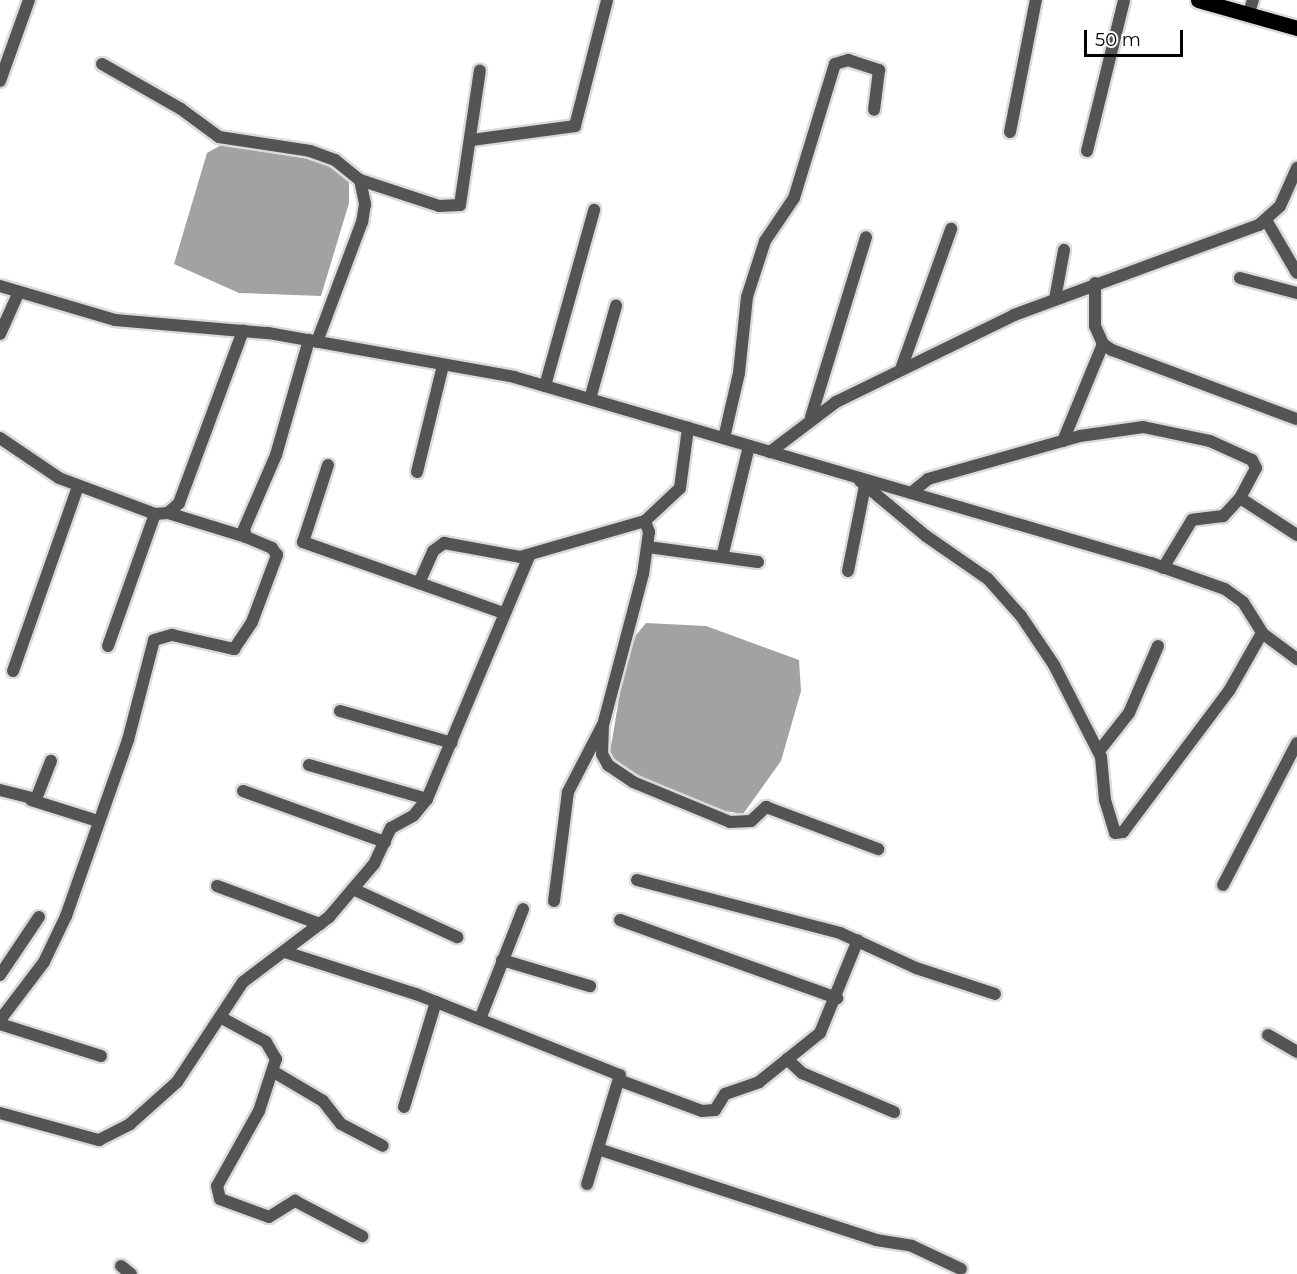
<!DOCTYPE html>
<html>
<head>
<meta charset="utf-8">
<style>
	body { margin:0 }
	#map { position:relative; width:1297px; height:1274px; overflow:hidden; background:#fff; font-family:Montserrat,sans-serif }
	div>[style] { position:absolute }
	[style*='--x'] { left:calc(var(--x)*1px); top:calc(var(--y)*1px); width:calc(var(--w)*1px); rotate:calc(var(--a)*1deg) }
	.water>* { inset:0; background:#a2a2a2 }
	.roads { filter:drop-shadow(2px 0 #dbdbdb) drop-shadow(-2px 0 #dbdbdb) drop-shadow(0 2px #dbdbdb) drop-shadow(0 -2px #dbdbdb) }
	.minor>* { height:12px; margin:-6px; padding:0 6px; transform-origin:6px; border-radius:6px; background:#545454 }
	.primary>* { height:15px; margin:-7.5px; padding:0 7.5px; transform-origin:7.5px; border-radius:7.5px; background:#000 }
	span { translate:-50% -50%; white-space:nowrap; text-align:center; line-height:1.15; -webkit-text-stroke:5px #fff; paint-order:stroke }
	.scale { position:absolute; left:1084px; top:30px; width:99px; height:27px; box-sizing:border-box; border:3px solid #000; border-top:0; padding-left:8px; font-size:18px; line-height:21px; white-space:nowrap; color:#000; -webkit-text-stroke:4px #fff; paint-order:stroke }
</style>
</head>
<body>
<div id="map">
	<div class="water">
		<div style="clip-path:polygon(228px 141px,318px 157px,349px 177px,349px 203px,321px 296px,239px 293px,174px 264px,207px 153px)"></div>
		<div style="clip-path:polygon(646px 623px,706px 626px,799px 660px,801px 691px,781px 761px,743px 814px,707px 808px,626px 774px,609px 758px,623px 675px,636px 635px)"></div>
	</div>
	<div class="roads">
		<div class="minor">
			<div style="--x:1248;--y:16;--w:17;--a:-73"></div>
			<div style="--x:102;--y:64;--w:91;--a:29.7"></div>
			<div style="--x:181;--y:109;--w:47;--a:36.4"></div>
			<div style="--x:219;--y:137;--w:92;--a:8.7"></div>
			<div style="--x:310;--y:151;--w:27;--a:20"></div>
			<div style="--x:335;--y:160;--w:32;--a:39"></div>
			<div style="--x:360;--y:180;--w:25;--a:78"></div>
			<div style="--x:365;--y:204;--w:18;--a:99"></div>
			<div style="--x:362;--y:222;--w:128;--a:110.6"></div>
			<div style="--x:0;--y:81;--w:86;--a:-70.3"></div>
			<div style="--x:1010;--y:132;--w:135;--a:-78.9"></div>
			<div style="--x:472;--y:140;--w:104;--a:-7.7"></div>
			<div style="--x:575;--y:126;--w:130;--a:-75.7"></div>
			<div style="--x:1087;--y:151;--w:155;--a:-76.2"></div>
			<div style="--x:360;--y:180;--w:83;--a:18.2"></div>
			<div style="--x:439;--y:206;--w:21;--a:-3"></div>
			<div style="--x:460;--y:205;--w:136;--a:-81.6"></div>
			<div style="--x:1266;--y:220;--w:61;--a:59.7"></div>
			<div style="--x:1240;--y:278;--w:59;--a:14.7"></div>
			<div style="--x:1095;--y:283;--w:43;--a:90"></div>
			<div style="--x:1095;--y:326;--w:20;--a:66"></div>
			<div style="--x:1103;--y:344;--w:11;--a:34"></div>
			<div style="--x:1112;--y:350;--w:197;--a:20.5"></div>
			<div style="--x:0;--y:286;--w:120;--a:16.5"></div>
			<div style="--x:115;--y:320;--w:154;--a:4.9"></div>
			<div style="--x:268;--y:333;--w:250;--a:10.1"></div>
			<div style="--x:514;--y:377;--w:664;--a:16.28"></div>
			<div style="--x:1151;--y:563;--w:78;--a:19.4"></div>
			<div style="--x:1225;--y:589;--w:22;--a:36"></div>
			<div style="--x:1243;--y:602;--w:36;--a:58"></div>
			<div style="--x:1262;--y:633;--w:44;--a:36.6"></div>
			<div style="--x:1055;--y:299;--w:50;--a:-79.6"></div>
			<div style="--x:0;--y:334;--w:44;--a:-65.8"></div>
			<div style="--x:901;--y:369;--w:149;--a:-70.3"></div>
			<div style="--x:545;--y:386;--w:183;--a:-74.4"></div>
			<div style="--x:590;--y:399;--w:97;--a:-74.4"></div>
			<div style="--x:811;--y:417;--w:188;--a:-73"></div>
			<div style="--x:0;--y:438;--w:71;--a:34.1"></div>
			<div style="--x:59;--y:478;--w:103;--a:20.6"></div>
			<div style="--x:155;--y:514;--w:13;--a:-4"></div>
			<div style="--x:168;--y:513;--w:15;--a:-42"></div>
			<div style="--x:179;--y:503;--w:184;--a:-69.6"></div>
			<div style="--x:724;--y:438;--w:67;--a:-77"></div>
			<div style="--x:739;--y:373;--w:76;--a:-84"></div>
			<div style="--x:747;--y:297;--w:59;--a:-72.2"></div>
			<div style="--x:765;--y:241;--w:52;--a:-56"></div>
			<div style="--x:794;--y:198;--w:140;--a:-73"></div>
			<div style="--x:835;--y:64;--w:14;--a:-17"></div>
			<div style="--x:848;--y:60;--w:33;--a:18"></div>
			<div style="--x:879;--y:70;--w:40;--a:97.1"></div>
			<div style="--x:1063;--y:441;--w:105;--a:-67.6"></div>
			<div style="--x:770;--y:452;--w:83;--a:-37.1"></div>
			<div style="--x:836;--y:402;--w:198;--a:-26"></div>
			<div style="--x:1014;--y:315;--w:261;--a:-20.2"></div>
			<div style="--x:1259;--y:225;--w:28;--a:-42"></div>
			<div style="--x:1280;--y:206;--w:42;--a:-65.9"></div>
			<div style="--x:328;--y:465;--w:81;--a:108"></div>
			<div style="--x:303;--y:542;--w:213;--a:19.5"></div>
			<div style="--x:417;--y:472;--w:110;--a:-76.3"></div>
			<div style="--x:860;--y:481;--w:86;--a:39.8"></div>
			<div style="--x:926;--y:536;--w:75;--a:34.7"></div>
			<div style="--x:988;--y:579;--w:50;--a:48.3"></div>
			<div style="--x:1021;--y:616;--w:59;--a:56"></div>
			<div style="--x:1054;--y:665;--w:103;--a:62.9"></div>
			<div style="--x:1101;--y:757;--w:43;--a:84.7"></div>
			<div style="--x:1105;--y:800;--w:34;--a:73"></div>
			<div style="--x:1115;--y:833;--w:8;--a:-7"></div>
			<div style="--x:1123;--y:832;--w:176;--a:-53.1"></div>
			<div style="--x:1229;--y:691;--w:67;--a:-60.4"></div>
			<div style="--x:911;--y:493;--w:22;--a:-39"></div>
			<div style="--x:928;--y:479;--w:158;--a:-15.8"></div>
			<div style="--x:1080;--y:436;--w:64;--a:-8.1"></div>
			<div style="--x:1143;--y:427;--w:68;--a:11.8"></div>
			<div style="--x:1210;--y:441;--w:46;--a:24.3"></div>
			<div style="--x:1252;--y:460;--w:9;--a:63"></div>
			<div style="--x:1256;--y:468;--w:34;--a:118"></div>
			<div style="--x:1240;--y:498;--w:25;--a:133"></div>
			<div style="--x:1223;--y:516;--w:31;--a:173"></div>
			<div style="--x:1192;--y:520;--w:56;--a:121.1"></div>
			<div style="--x:1240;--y:498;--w:68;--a:33"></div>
			<div style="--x:168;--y:513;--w:82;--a:17.1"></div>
			<div style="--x:645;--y:521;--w:12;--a:70"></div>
			<div style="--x:649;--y:532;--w:42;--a:98.1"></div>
			<div style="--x:643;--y:574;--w:156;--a:104.8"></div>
			<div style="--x:603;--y:725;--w:29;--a:92"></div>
			<div style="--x:602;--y:754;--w:13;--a:61"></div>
			<div style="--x:608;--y:765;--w:30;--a:34"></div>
			<div style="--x:633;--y:782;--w:105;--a:22.4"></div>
			<div style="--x:730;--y:822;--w:21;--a:-3"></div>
			<div style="--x:751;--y:821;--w:21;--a:-43"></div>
			<div style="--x:766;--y:807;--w:120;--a:20.6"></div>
			<div style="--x:648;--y:547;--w:111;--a:7.8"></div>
			<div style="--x:722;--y:557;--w:114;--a:-76.3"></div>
			<div style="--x:848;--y:571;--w:87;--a:-78.7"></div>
			<div style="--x:419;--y:583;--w:35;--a:-66"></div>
			<div style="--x:433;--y:551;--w:14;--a:-36"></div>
			<div style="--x:444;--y:543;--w:77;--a:10.4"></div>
			<div style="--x:520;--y:557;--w:130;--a:-16.1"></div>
			<div style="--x:645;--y:521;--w:48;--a:-43.3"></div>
			<div style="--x:680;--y:488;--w:61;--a:-82.4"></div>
			<div style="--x:108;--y:646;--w:140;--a:-70.4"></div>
			<div style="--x:13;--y:671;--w:196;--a:-70.6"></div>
			<div style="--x:340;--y:711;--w:116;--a:15.9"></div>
			<div style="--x:1099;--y:751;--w:48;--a:-51.7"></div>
			<div style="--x:1129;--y:713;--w:73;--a:-66.6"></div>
			<div style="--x:309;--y:765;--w:123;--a:16.1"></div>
			<div style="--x:0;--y:790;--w:37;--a:14"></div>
			<div style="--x:36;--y:799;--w:41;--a:-68.5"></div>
			<div style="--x:243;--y:791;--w:151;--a:19.8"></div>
			<div style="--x:31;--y:800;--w:70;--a:17.4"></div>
			<div style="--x:637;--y:880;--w:210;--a:14.6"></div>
			<div style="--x:840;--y:933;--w:84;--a:24.7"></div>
			<div style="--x:916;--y:968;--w:83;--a:18.2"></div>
			<div style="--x:1223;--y:885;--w:160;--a:-62.5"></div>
			<div style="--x:217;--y:886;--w:110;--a:20.3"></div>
			<div style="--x:353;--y:889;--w:115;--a:24.8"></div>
			<div style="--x:554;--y:901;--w:110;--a:-82.7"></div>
			<div style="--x:568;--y:792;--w:74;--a:-62.7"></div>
			<div style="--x:620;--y:920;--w:231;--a:19.8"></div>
			<div style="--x:285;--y:952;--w:138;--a:17.8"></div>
			<div style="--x:416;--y:994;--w:219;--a:21.7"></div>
			<div style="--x:620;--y:1075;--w:114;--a:106.8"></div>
			<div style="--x:502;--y:960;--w:92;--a:16.5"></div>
			<div style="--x:0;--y:975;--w:70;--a:-56.1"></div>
			<div style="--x:220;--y:1017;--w:52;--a:28.5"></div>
			<div style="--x:266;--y:1042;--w:20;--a:60"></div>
			<div style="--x:276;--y:1059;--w:55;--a:108.1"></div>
			<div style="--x:259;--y:1111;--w:86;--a:119.2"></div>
			<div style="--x:217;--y:1186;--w:13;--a:77"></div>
			<div style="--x:220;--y:1199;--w:52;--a:20.2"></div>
			<div style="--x:269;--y:1217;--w:31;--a:-32"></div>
			<div style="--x:295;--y:1201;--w:76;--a:27.6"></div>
			<div style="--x:480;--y:1019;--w:118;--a:-68.6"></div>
			<div style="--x:0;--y:1020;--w:73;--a:-52.8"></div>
			<div style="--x:44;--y:962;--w:51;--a:-64.4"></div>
			<div style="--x:66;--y:916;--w:187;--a:-70.6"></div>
			<div style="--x:128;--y:740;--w:103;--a:-75.4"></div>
			<div style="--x:154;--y:640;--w:19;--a:-16"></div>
			<div style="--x:172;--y:635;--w:64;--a:12.7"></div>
			<div style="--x:234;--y:649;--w:32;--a:-56"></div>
			<div style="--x:252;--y:622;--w:72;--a:-69.5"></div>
			<div style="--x:277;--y:555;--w:9;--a:-126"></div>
			<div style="--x:272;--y:548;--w:28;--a:-157"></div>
			<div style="--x:246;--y:537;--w:8;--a:-104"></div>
			<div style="--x:244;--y:529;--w:81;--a:-66.6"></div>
			<div style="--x:276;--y:455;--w:120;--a:-74"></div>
			<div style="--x:0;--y:1024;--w:106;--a:17.6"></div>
			<div style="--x:1268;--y:1035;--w:34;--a:30"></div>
			<div style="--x:787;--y:1059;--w:21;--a:43"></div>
			<div style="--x:802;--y:1073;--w:100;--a:23"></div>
			<div style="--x:274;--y:1072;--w:57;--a:30.6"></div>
			<div style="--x:323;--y:1101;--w:29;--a:52"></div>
			<div style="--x:341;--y:1124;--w:47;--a:27.6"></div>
			<div style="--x:621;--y:1081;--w:86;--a:20.3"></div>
			<div style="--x:702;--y:1111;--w:13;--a:-4"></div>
			<div style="--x:715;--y:1110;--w:19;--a:-58"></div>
			<div style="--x:725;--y:1094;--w:36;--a:-19"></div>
			<div style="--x:759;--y:1082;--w:78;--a:-38.8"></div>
			<div style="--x:820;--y:1033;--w:100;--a:-67.8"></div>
			<div style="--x:404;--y:1107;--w:110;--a:-73.1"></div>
			<div style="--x:0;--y:1113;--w:103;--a:15.3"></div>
			<div style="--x:99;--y:1140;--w:35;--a:-27"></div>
			<div style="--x:130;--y:1124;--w:63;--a:-41.8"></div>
			<div style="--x:177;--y:1082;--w:120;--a:-56.6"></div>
			<div style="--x:243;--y:982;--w:108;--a:-37.1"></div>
			<div style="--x:329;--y:917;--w:70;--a:-49.7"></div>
			<div style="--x:374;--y:864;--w:40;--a:-65"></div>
			<div style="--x:391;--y:828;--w:26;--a:-29"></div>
			<div style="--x:414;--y:815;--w:21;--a:-51"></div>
			<div style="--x:427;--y:799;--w:264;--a:-67.2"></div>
			<div style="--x:598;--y:1149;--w:293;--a:18.1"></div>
			<div style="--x:876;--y:1240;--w:36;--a:9"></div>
			<div style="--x:912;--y:1246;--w:54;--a:25.1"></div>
			<div style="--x:121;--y:1266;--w:13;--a:39"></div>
		</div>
		<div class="primary">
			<div style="--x:1198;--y:0;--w:103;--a:15.8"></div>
		</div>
	</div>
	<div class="scale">50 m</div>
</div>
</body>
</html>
